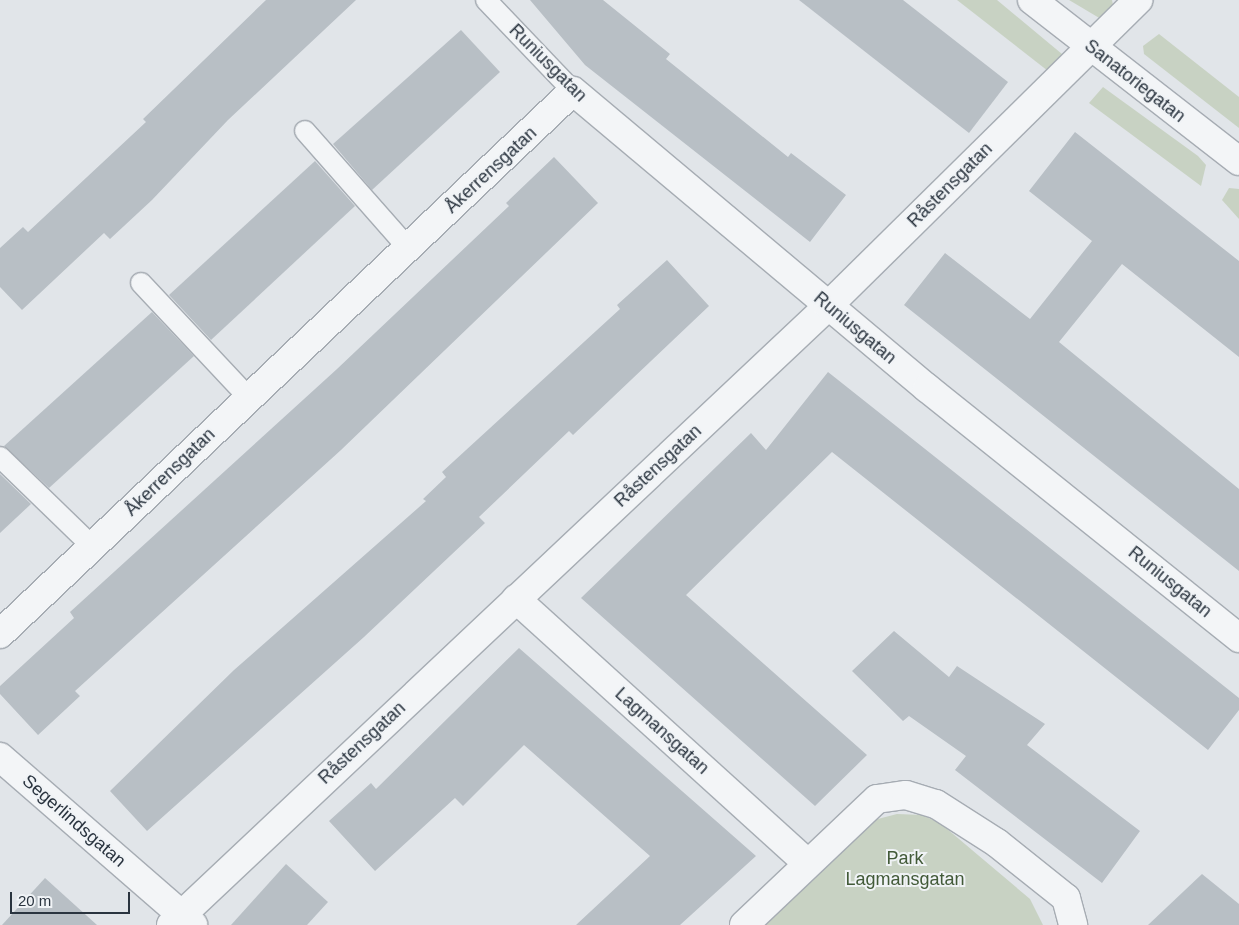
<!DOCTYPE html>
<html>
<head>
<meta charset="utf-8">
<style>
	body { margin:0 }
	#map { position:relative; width:1239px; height:925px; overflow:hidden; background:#e1e5e9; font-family:Helvetica,sans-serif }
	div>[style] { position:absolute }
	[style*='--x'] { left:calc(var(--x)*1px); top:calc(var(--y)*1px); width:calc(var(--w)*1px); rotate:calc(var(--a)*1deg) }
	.green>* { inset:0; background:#c8d2c3 }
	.building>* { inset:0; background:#b8bfc5 }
	.roads { filter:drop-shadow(1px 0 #a6acb3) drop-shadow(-1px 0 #a6acb3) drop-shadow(0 1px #a6acb3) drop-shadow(0 -1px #a6acb3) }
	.lane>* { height:20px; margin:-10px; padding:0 10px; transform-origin:10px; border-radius:10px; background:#f3f5f7 }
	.street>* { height:28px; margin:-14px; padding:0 14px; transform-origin:14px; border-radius:14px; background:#f3f5f7 }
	span { translate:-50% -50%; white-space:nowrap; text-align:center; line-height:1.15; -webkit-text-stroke:4px #f0f3f6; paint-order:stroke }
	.street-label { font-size:18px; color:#2a343f }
	.park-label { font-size:18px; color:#425a38 }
	.scale { position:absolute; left:10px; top:892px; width:120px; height:22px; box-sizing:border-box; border:2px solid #2a343f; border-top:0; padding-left:6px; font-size:15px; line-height:18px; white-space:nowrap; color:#2a343f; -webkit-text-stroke:4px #f0f3f6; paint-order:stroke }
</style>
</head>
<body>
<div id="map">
	<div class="green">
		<div style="clip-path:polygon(957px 0,997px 0,1068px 59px,1048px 71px)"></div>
		<div style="clip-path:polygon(1069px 0,1112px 0,1114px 10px,1101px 19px)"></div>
		<div style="clip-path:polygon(1159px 34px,1239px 97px,1239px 128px,1144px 54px,1143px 46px)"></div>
		<div style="clip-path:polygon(1103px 87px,1198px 156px,1206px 165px,1201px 186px,1089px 103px)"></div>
		<div style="clip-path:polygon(1229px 188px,1239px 189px,1239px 219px,1222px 200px)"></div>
		<div style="clip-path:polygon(897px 814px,922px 815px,940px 823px,1030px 899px,1043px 925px,766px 925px,874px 820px)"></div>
	</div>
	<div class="building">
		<div style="clip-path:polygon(266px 0,356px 0,228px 120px,152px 200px,110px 239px,104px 233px,22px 310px,0 287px,0 248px,23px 227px,28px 232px,146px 122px,143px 119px)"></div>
		<div style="clip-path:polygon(530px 0,603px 0,670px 54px,666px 59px,788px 157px,791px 153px,846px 195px,810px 242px,585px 65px)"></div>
		<div style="clip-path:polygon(799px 0,903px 0,1008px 82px,969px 133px)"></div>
		<div style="clip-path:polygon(461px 30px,500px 72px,372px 190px,333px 144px)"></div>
		<div style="clip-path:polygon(1075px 132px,1239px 261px,1239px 357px,1122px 264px,1059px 342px,1239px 489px,1239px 571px,904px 305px,945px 253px,1030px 319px,1092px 241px,1029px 191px)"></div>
		<div style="clip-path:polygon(554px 157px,598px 203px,341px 450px,75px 691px,80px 696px,38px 735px,0 694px,0 686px,74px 618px,70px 612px,337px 369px,509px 206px,506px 203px)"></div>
		<div style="clip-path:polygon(315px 161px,355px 206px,211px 340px,169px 295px)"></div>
		<div style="clip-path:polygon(667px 260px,709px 306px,573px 435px,569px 431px,479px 517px,485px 523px,364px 637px,147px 831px,110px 791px,234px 670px,426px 501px,423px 499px,446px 477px,442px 472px,620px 309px,617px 305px)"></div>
		<div style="clip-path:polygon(152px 312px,194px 356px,49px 488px,4px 446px)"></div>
		<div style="clip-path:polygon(828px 372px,1239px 698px,1239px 710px,1208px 750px,832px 452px,686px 595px,867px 755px,815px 806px,581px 598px,751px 433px,766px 450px)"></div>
		<div style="clip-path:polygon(0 474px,31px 504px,0 533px)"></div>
		<div style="clip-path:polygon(894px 631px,949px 677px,957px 666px,1045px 724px,1027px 745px,1140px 831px,1102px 883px,955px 770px,966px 756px,909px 716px,903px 721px,852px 671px)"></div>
		<div style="clip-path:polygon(519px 648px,756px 856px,680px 925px,576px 925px,650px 856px,524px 745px,463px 806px,455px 798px,375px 871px,329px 821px,371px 783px,376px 789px)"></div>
		<div style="clip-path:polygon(286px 864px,328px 902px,307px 925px,231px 925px)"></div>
		<div style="clip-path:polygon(1202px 874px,1239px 904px,1239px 925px,1148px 925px)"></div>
		<div style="clip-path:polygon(45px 878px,97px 925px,2px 925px)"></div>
	</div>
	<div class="roads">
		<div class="lane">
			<div style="--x:486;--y:0;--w:126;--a:46.3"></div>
			<div style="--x:305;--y:131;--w:156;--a:48.6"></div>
			<div style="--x:141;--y:283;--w:156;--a:46.8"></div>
			<div style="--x:0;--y:457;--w:128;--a:44.1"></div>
		</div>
		<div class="street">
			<div style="--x:1032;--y:0;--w:262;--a:37.9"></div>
			<div style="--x:516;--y:599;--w:393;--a:42.2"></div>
			<div style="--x:0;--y:634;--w:789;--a:-43.46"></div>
			<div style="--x:573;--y:91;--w:462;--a:40"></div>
			<div style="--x:927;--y:388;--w:400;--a:38.7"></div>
			<div style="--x:0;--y:757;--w:256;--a:41"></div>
			<div style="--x:171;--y:925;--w:903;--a:-43.29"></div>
			<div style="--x:828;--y:306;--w:436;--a:-44.6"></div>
			<div style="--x:744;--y:925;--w:183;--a:-43.5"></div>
			<div style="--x:877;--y:799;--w:29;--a:-8"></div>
			<div style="--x:906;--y:795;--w:31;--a:17"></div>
			<div style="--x:936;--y:804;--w:72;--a:32.6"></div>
			<div style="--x:997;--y:843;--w:88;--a:38.6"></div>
			<div style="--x:1066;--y:898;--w:28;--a:75"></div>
		</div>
	</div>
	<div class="street-label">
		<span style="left:548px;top:63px;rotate:45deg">Runiusgatan</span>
		<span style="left:1135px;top:81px;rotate:38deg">Sanatoriegatan</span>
		<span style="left:491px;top:170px;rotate:-43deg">Åkerrensgatan</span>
		<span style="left:950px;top:185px;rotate:-45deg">Råstensgatan</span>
		<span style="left:855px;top:328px;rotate:40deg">Runiusgatan</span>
		<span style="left:658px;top:466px;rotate:-43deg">Råstensgatan</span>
		<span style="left:170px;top:472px;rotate:-44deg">Åkerrensgatan</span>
		<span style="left:1170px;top:582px;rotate:39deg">Runiusgatan</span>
		<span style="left:662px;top:731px;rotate:42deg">Lagmansgatan</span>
		<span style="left:362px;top:743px;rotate:-43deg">Råstensgatan</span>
		<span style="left:74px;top:821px;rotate:41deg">Segerlindsgatan</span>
	</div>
	<div class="park-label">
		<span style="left:905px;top:869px">Park<br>Lagmansgatan</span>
	</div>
	<div class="scale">20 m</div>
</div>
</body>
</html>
